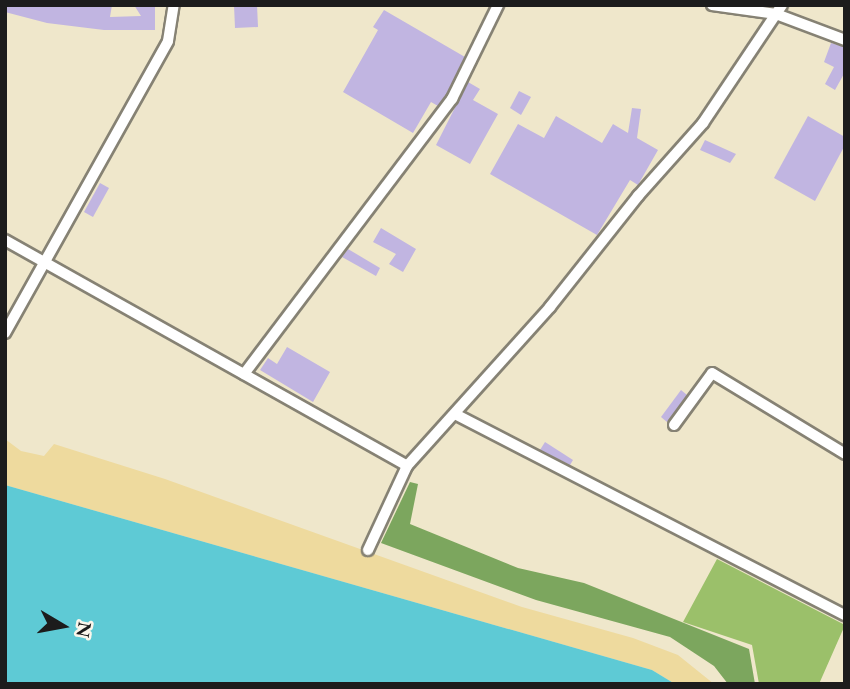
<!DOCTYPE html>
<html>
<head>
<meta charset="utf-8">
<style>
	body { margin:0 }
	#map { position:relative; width:850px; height:689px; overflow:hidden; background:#efe7cb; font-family:"EB Garamond",serif }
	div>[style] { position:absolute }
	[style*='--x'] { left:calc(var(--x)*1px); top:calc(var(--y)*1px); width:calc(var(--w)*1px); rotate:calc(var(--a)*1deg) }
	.green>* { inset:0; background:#9bc06a }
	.forest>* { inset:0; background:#7ca65e }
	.sand>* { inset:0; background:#eeda9e }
	.water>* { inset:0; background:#5ecad5 }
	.building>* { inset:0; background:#c1b5e1 }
	.roads { filter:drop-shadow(2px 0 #868274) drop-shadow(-2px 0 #868274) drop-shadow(0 2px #868274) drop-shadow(0 -2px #868274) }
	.street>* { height:10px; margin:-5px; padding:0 5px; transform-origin:5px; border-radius:5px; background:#fff }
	span { translate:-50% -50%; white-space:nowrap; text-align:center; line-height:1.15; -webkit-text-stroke:7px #fbf7ec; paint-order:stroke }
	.frame { position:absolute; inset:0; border:7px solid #1c1c1c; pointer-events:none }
	.north { position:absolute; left:28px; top:591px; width:70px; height:70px; -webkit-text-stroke:5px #fbf7ec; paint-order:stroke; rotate:100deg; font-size:19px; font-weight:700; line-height:28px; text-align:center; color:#1c1c1c }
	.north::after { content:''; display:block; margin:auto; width:24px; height:32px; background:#1c1c1c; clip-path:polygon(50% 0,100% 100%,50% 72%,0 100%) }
</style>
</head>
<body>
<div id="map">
	<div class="green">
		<div style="clip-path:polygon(717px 559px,845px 625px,819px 684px,759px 684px,752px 645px,683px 622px)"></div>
	</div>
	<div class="forest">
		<div style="clip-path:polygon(410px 482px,418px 484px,410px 524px,518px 568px,584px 583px,749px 649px,755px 684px,728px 684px,714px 666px,670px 637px,536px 600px,381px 543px)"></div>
	</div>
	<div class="sand">
		<div style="clip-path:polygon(5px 439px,21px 451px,44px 456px,54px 444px,165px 479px,522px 607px,633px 638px,678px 655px,714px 684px,675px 684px,652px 670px,5px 485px)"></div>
	</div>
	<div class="water">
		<div style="clip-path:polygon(5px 485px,652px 670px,675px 684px,5px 684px)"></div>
	</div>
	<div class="building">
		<div style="clip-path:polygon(5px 5px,112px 5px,110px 17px,141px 16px,134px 5px,155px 5px,155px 30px,104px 30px,47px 23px,5px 12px)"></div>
		<div style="clip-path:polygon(234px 5px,257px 5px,258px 27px,235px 28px)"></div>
		<div style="clip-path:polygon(384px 10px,465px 57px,446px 95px,438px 106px,431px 102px,413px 133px,343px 92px,378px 30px,373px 27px)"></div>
		<div style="clip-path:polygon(831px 43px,845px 47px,845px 72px,835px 90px,825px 84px,834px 67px,824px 62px)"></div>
		<div style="clip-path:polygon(468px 82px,480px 89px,473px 100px,498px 114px,470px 164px,436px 145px)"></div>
		<div style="clip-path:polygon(519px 91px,531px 97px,521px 115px,510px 108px)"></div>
		<div style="clip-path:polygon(632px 108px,641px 109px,637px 138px,658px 150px,638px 185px,630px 180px,597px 235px,490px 174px,518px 124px,544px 138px,556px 116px,602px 143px,613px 124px,628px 133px)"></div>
		<div style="clip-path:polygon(808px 116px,845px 137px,845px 145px,815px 201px,774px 178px)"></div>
		<div style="clip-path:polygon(705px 140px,736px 154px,730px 163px,700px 150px)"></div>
		<div style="clip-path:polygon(100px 183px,109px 188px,93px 217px,84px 212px)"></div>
		<div style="clip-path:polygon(381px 228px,416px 249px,403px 272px,389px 264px,396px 254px,373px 242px)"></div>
		<div style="clip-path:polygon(348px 249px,380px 268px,376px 276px,342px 257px)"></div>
		<div style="clip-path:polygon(287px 347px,330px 372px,313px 402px,260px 370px,268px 358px,277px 364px)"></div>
		<div style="clip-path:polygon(681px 390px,687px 395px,667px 422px,661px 417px)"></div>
		<div style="clip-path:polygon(545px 442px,573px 460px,570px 465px,540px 450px)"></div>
	</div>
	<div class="roads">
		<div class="street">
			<div style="--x:712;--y:5;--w:65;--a:8"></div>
			<div style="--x:776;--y:14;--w:74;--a:20.6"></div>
			<div style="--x:5;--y:240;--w:461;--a:29.3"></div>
			<div style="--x:5;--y:333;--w:334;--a:-60.8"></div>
			<div style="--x:168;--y:41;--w:36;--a:-81"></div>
			<div style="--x:244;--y:374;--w:345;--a:-52.9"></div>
			<div style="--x:452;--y:99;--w:105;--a:-63.9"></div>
			<div style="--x:455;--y:414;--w:439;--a:27.3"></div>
			<div style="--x:674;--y:425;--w:64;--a:-53.8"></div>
			<div style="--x:712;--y:373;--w:156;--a:31.3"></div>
			<div style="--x:368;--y:550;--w:93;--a:-65.1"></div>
			<div style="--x:407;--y:466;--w:214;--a:-48"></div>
			<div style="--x:550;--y:307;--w:142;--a:-51.6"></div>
			<div style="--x:638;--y:196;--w:98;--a:-48.3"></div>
			<div style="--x:703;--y:123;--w:142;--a:-56.2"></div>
		</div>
	</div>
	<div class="frame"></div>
	<div class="north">N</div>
</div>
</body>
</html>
